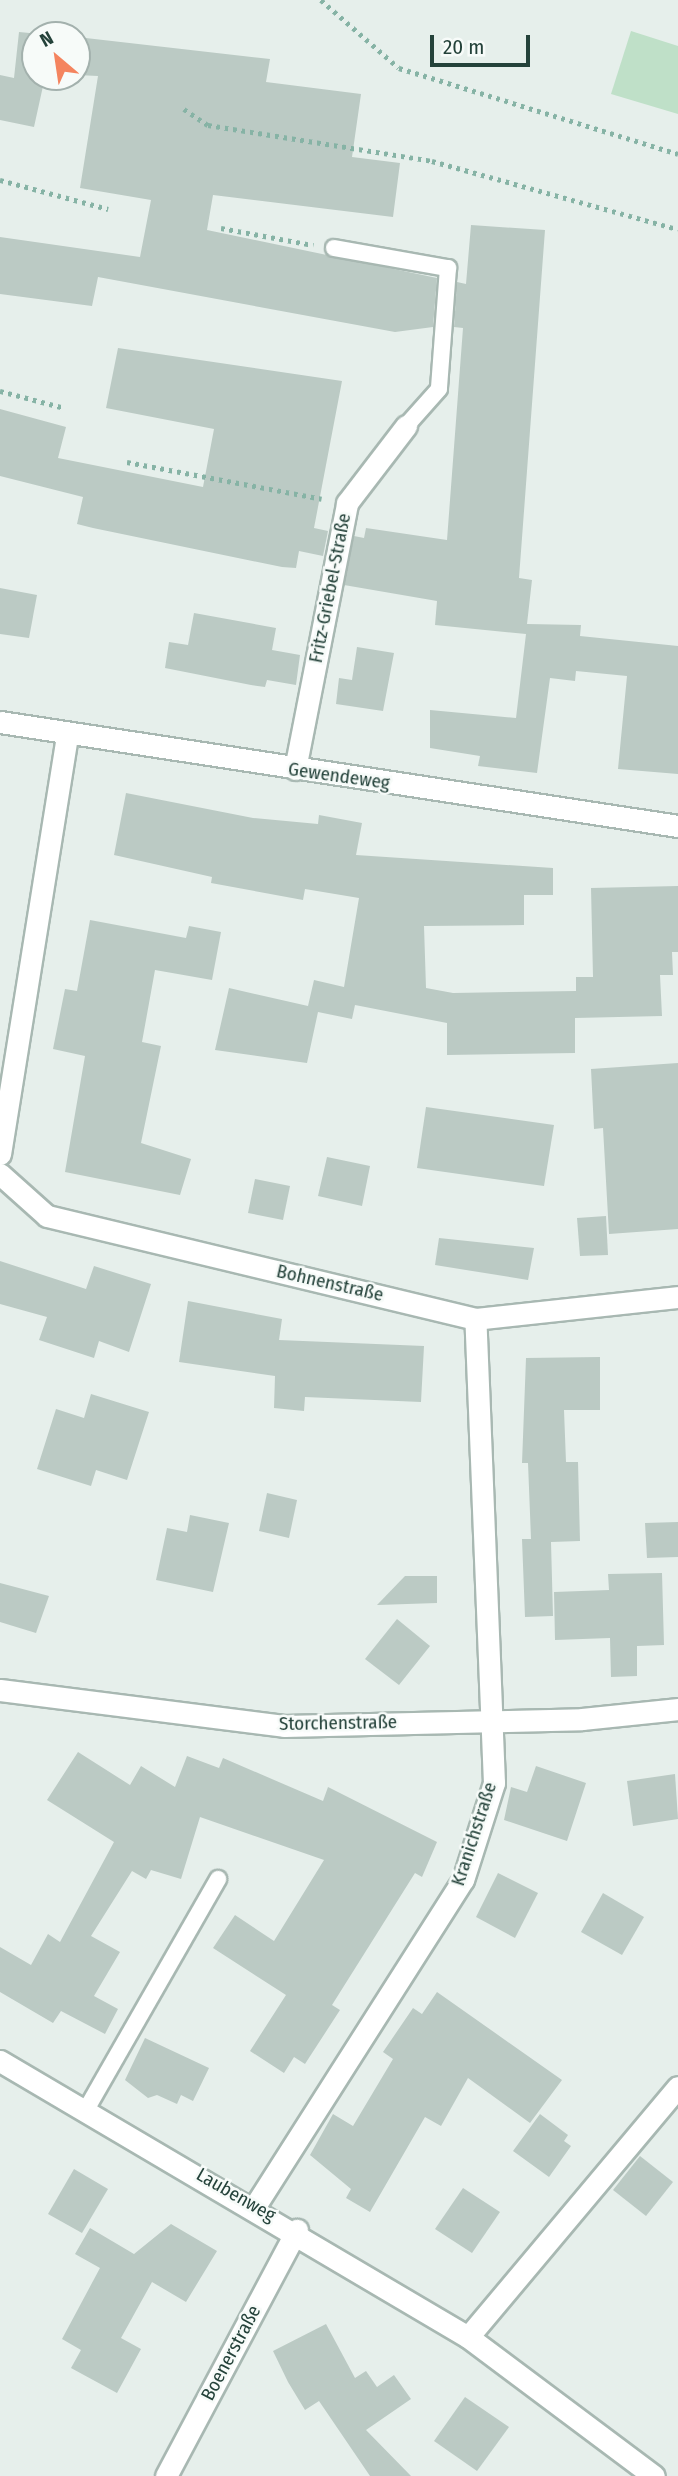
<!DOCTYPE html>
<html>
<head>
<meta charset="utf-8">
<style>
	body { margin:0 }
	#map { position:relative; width:678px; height:2476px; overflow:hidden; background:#e6efeb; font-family:"Fira Sans Condensed",sans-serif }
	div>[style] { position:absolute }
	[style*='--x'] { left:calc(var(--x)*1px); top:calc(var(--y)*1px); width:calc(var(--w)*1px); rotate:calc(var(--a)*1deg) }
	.green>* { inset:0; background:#bfe0c8 }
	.building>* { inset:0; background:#bbcac4 }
	.path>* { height:4.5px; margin-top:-2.25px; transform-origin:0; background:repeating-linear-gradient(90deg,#86b3a5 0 3.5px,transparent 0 8.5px) }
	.roads { filter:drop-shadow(2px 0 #a8b8b2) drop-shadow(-2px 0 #a8b8b2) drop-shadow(0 2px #a8b8b2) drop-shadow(0 -2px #a8b8b2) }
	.service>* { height:16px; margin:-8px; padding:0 8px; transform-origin:8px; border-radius:8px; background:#fff }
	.minor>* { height:21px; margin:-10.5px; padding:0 10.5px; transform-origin:10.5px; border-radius:10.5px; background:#fff }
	span { translate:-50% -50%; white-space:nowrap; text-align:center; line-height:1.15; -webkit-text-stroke:5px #f7fbf9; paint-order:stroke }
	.street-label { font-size:19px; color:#24423a }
	.north { position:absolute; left:21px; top:21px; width:70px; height:70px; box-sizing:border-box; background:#f7fbf9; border:2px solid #a3b1ad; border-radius:50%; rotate:331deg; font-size:19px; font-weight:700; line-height:28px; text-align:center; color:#24423a }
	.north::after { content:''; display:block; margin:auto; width:24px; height:32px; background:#f4845f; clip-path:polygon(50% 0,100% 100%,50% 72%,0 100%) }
	.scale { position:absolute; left:430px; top:35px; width:100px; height:32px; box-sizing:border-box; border:4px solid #24423a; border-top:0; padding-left:9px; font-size:21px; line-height:24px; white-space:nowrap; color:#24423a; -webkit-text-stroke:5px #f7fbf9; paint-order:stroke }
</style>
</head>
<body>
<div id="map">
	<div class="green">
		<div style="clip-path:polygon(631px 31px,678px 46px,678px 114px,611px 94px)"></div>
	</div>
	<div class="building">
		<div style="clip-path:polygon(19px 32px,51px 35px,35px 35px,35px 77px,45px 77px,34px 127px,0 120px,0 75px,14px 78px)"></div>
		<div style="clip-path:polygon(77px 37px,270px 59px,266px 82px,361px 94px,352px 157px,400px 163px,393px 217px,213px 195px,207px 230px,437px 278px,433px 327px,395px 332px,98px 277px,92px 306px,0 294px,0 237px,140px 257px,151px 200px,80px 188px,98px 76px,77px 75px)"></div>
		<div style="clip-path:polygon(471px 225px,545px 230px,519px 578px,532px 580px,527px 624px,581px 625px,580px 636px,678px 646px,678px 774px,618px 769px,627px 676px,576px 671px,575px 681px,550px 678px,537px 773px,478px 766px,480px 756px,430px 748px,430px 710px,516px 718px,526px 634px,435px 625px,437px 601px,344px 585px,354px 536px,364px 538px,366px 528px,447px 540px,463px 328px,454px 327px,457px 282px,466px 284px)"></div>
		<div style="clip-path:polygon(118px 348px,342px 381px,314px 528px,328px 531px,323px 556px,299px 551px,296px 568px,282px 567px,93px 528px,77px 524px,83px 497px,0 476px,0 409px,66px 427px,58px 458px,203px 487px,214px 429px,106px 408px)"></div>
		<div style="clip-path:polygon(0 588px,37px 595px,29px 638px,0 634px)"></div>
		<div style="clip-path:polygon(194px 613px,276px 628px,272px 650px,300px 655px,296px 685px,267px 680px,265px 687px,251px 685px,165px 668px,169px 642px,188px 645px)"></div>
		<div style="clip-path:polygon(357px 647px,394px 653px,383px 711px,336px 704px,339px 678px,352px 680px)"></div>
		<div style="clip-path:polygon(126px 793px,253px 818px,318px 824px,319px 815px,362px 823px,356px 855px,553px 868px,553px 895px,524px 895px,524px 925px,424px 926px,426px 988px,453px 993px,576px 991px,576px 977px,593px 977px,591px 888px,678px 886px,678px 952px,672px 952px,673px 975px,660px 975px,662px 1016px,575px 1018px,575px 1053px,447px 1055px,447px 1023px,355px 1005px,352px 1019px,318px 1012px,307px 1063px,215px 1050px,229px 988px,308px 1006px,314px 980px,344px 987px,359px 898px,305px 889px,303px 900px,211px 883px,212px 877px,114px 855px)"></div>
		<div style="clip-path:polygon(90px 920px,186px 938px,189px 926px,221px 932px,212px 980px,155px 970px,142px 1042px,161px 1046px,141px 1143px,191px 1159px,180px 1195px,65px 1172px,85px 1056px,53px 1049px,65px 989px,77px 991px)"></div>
		<div style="clip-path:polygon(678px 1063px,678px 1229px,609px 1234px,603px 1128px,594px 1129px,591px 1069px)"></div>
		<div style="clip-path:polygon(426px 1107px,554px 1125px,544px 1186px,417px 1168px)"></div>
		<div style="clip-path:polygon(327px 1157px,370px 1166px,362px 1206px,318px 1196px)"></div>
		<div style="clip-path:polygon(255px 1179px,290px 1186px,283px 1220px,248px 1213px)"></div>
		<div style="clip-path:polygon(606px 1216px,608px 1255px,580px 1256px,577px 1218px)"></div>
		<div style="clip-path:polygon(439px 1238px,534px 1248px,528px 1280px,435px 1265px)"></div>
		<div style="clip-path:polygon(0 1261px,86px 1289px,94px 1266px,151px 1284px,129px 1352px,99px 1341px,94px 1358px,39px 1340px,47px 1317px,0 1304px)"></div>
		<div style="clip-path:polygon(188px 1301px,282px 1319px,279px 1340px,424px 1346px,421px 1402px,305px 1397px,304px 1411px,274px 1408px,275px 1376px,179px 1362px)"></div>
		<div style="clip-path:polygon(600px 1357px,600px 1410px,564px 1410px,566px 1462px,578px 1462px,580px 1541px,551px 1542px,553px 1616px,525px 1617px,522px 1539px,531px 1539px,528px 1463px,522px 1463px,526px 1358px)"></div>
		<div style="clip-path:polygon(91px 1394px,149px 1412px,127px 1480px,96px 1470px,91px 1486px,37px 1469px,56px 1409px,84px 1418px)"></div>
		<div style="clip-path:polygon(267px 1493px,297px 1500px,289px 1538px,259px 1531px)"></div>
		<div style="clip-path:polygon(190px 1515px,229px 1523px,213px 1592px,156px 1580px,167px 1528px,187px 1532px)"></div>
		<div style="clip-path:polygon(678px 1522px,678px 1557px,647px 1558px,645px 1523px)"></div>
		<div style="clip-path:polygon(662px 1573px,664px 1645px,637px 1646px,637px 1676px,611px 1677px,610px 1638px,555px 1640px,554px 1592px,609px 1590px,608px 1574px)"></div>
		<div style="clip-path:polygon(405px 1576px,437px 1576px,437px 1603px,377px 1605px)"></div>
		<div style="clip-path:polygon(0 1583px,49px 1596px,36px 1633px,0 1622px)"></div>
		<div style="clip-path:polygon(397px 1619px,430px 1646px,399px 1685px,365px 1659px)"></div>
		<div style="clip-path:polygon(78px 1752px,130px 1785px,141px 1766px,175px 1787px,187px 1756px,219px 1768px,223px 1758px,323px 1801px,328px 1787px,437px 1842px,422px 1877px,415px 1873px,332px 2005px,340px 2010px,305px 2064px,294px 2057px,284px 2073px,250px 2051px,286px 1995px,213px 1948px,235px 1915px,274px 1941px,324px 1860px,200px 1817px,181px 1879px,151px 1870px,146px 1879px,132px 1871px,91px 1936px,120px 1952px,94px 1996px,118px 2009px,105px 2034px,61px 2011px,53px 2023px,0 1992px,0 1947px,31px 1965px,48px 1934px,60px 1942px,114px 1842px,47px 1800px)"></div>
		<div style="clip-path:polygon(536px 1766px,586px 1783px,567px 1841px,504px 1820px,511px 1787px,527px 1792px)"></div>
		<div style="clip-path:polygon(675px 1774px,678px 1819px,633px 1826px,627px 1781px)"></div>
		<div style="clip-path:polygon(498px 1873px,538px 1893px,515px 1938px,476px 1917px)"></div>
		<div style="clip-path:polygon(603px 1893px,644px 1917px,622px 1955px,581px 1932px)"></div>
		<div style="clip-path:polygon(437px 1992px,562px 2080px,530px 2123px,468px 2078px,441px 2126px,425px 2117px,370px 2212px,346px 2198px,351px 2189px,310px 2155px,333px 2114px,353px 2126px,393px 2059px,383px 2052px,413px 2008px,422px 2014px)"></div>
		<div style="clip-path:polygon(145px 2038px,209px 2068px,193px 2101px,181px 2095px,177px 2104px,157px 2095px,148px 2098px,125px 2080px)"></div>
		<div style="clip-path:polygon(540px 2114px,568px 2135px,564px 2141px,571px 2146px,549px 2177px,513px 2151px)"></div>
		<div style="clip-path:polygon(640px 2156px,673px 2182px,646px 2216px,613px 2190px)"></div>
		<div style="clip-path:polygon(74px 2169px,108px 2189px,82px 2233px,48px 2214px)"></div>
		<div style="clip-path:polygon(463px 2188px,500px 2212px,472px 2253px,435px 2229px)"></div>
		<div style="clip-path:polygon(171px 2224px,217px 2251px,186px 2302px,152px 2282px,121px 2338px,141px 2349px,117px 2393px,71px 2368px,81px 2350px,62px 2339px,100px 2268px,75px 2254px,90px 2228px,134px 2254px)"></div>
		<div style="clip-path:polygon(326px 2324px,355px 2378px,366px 2371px,377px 2387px,394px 2375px,411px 2399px,366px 2430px,411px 2476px,370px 2476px,319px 2401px,305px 2410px,288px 2382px,273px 2351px)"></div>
		<div style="clip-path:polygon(465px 2397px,509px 2427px,477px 2471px,434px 2441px)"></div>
	</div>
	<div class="path">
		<div style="--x:321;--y:0;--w:103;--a:41.1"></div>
		<div style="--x:399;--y:68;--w:292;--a:17.1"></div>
		<div style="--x:184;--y:109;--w:29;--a:34"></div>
		<div style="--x:208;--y:125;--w:227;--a:9.1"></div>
		<div style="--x:432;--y:161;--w:255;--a:15.5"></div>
		<div style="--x:0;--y:180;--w:112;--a:15"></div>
		<div style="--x:221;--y:228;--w:94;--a:10.5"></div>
		<div style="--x:0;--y:391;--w:67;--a:14.7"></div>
		<div style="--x:127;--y:462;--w:198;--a:10.7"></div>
	</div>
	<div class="roads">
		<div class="service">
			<div style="--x:334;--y:248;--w:116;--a:10"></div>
			<div style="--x:448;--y:268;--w:121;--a:94.3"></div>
			<div style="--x:439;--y:389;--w:50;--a:131.7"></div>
			<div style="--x:87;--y:2108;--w:264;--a:-60.2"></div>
		</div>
		<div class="minor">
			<div style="--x:0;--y:722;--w:686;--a:8.72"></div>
			<div style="--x:295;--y:769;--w:271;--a:-78.9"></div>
			<div style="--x:347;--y:503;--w:97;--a:-52.5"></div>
			<div style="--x:0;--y:1154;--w:422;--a:-80.9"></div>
			<div style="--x:0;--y:1174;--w:63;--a:41.8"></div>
			<div style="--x:47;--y:1216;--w:440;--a:13.5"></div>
			<div style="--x:475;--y:1319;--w:204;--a:-6.2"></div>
			<div style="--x:0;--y:1690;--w:286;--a:7.2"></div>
			<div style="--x:284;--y:1726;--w:298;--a:-1.3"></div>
			<div style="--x:582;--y:1719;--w:97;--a:-5.9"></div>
			<div style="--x:0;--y:2061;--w:543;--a:30.53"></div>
			<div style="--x:468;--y:2337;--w:232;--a:36.8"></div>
			<div style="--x:255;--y:2206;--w:387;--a:-57.5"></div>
			<div style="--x:463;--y:1880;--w:102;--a:-72.3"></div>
			<div style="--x:494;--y:1783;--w:464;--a:-92.3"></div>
			<div style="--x:468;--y:2337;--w:326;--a:-50"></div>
			<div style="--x:166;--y:2476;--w:279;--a:-62"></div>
		</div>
	</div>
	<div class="street-label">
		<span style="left:330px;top:588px;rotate:-79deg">Fritz-Griebel-Straße</span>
		<span style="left:339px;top:776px;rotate:8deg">Gewendeweg</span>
		<span style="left:330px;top:1283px;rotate:13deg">Bohnenstraße</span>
		<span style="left:338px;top:1723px;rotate:-1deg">Storchenstraße</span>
		<span style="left:474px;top:1834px;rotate:-72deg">Kranichstraße</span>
		<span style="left:236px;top:2195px;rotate:30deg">Laubenweg</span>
		<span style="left:231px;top:2353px;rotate:-62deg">Boenerstraße</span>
	</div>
	<div class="north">N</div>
	<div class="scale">20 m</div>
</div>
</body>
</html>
